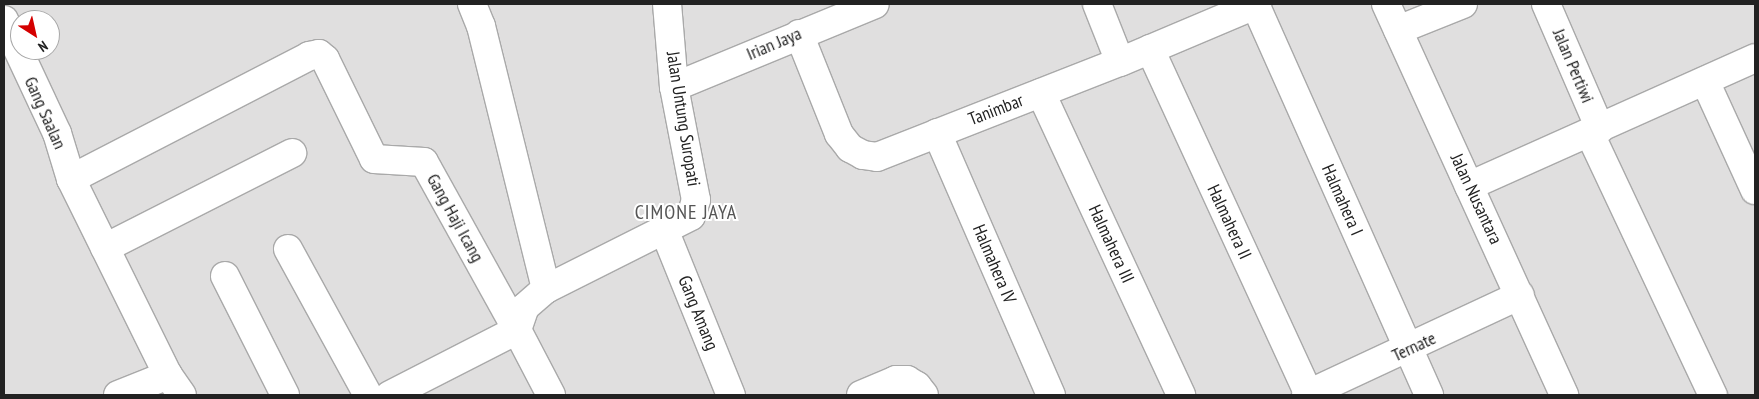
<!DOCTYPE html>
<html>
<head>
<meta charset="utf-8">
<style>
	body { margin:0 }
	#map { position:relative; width:1759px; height:399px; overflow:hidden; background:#f2efe9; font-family:"PT Sans Narrow",sans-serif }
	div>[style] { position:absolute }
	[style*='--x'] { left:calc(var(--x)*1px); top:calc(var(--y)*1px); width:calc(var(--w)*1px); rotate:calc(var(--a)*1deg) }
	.residential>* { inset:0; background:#e0dfdf }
	.roads { filter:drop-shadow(1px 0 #a9a9a9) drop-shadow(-1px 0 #a9a9a9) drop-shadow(0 1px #a9a9a9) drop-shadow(0 -1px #a9a9a9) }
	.minor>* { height:28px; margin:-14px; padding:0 14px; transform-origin:14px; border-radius:14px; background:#fff }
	span { translate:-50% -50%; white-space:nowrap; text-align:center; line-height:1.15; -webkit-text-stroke:4px #fff; paint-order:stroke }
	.street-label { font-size:18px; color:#222 }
	.quarter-label { font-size:20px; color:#555; letter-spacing:1px }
	.frame { position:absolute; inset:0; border:5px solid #222; pointer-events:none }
	.north { position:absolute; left:10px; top:10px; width:50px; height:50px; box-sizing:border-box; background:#fff; border:1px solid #a7a7a7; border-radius:50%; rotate:145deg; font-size:14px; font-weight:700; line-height:20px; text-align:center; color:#222 }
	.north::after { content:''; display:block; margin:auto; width:18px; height:22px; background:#d40000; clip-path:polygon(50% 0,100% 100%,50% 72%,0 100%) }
</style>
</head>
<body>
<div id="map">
	<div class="residential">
		<div style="clip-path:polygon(evenodd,4px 4px,1755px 4px,1755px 395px,4px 395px,4px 4px,20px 20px,50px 20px,50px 50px,20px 50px,20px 20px)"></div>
	</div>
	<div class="roads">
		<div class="minor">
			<div style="--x:472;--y:4;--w:24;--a:68"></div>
			<div style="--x:481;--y:26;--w:271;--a:76.1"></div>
			<div style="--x:1097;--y:4;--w:62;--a:68.4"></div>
			<div style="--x:1255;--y:4;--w:428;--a:66"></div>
			<div style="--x:1386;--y:4;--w:430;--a:65.5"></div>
			<div style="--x:1546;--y:4;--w:136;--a:66.6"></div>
			<div style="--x:4;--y:20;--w:125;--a:64.9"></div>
			<div style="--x:57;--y:133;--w:48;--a:73.1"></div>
			<div style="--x:71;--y:179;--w:219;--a:63.7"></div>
			<div style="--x:1398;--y:30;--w:70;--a:-21.8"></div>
			<div style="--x:799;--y:34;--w:108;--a:68.2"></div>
			<div style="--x:839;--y:134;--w:18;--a:52"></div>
			<div style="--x:850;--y:148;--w:15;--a:28"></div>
			<div style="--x:863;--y:155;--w:14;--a:8"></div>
			<div style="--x:877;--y:157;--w:261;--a:-21.4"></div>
			<div style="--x:1120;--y:62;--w:149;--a:-22.9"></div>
			<div style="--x:1150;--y:49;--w:381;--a:65.3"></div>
			<div style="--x:1705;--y:81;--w:120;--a:65.4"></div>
			<div style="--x:674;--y:87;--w:217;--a:-22.4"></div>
			<div style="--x:1041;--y:93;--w:333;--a:65.1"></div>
			<div style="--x:937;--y:133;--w:286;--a:66.5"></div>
			<div style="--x:1590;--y:134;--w:289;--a:64.8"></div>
			<div style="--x:71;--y:179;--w:268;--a:-27.3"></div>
			<div style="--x:309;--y:56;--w:10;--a:-11"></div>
			<div style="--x:319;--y:54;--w:8;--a:40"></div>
			<div style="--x:325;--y:59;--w:111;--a:63.9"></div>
			<div style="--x:374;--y:159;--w:50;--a:3.4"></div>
			<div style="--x:424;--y:162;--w:192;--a:61"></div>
			<div style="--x:517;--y:330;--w:143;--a:152.9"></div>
			<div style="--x:1469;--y:186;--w:313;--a:-24.1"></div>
			<div style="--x:665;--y:232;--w:176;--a:68"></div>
			<div style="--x:105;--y:248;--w:210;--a:-26.9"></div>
			<div style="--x:288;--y:249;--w:166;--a:61.3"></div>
			<div style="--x:225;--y:276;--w:133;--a:63.2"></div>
			<div style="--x:118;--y:395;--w:54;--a:-21.8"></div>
			<div style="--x:168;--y:375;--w:24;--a:55"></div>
			<div style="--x:551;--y:395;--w:73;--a:-117.6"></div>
			<div style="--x:517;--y:330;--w:24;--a:-71"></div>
			<div style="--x:525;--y:307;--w:28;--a:-41"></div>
			<div style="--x:546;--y:289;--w:162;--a:-26.7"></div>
			<div style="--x:691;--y:216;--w:17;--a:-73"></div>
			<div style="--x:696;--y:200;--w:115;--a:-101"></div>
			<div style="--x:674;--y:87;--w:83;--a:-94.8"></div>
			<div style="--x:861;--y:395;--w:38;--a:-23"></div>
			<div style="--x:896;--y:380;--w:11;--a:0"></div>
			<div style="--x:907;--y:380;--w:12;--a:31"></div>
			<div style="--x:917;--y:386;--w:11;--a:52"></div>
			<div style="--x:1306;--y:395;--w:236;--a:-25"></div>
		</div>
	</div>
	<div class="street-label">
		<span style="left:774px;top:44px;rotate:-23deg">Irian Jaya</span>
		<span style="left:1573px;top:66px;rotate:67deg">Jalan Pertiwi</span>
		<span style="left:996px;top:110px;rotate:-21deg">Tanimbar</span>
		<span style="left:45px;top:113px;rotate:66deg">Gang Saalan</span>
		<span style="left:683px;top:119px;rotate:81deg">Jalan Untung Suropati</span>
		<span style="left:1476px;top:199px;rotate:65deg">Jalan Nusantara</span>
		<span style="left:1342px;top:200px;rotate:66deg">Halmahera I</span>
		<span style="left:455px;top:218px;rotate:61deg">Gang Haji Icang</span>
		<span style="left:1229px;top:222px;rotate:65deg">Halmahera II</span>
		<span style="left:1111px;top:244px;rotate:65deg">Halmahera III</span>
		<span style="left:994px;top:264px;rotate:67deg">Halmahera IV</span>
		<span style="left:698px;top:313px;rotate:68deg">Gang Amang</span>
		<span style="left:1414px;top:347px;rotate:-25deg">Ternate</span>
	</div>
	<div class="quarter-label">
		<span style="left:686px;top:212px">CIMONE JAYA</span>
	</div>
	<div class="frame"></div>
	<div class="north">N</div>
</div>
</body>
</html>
